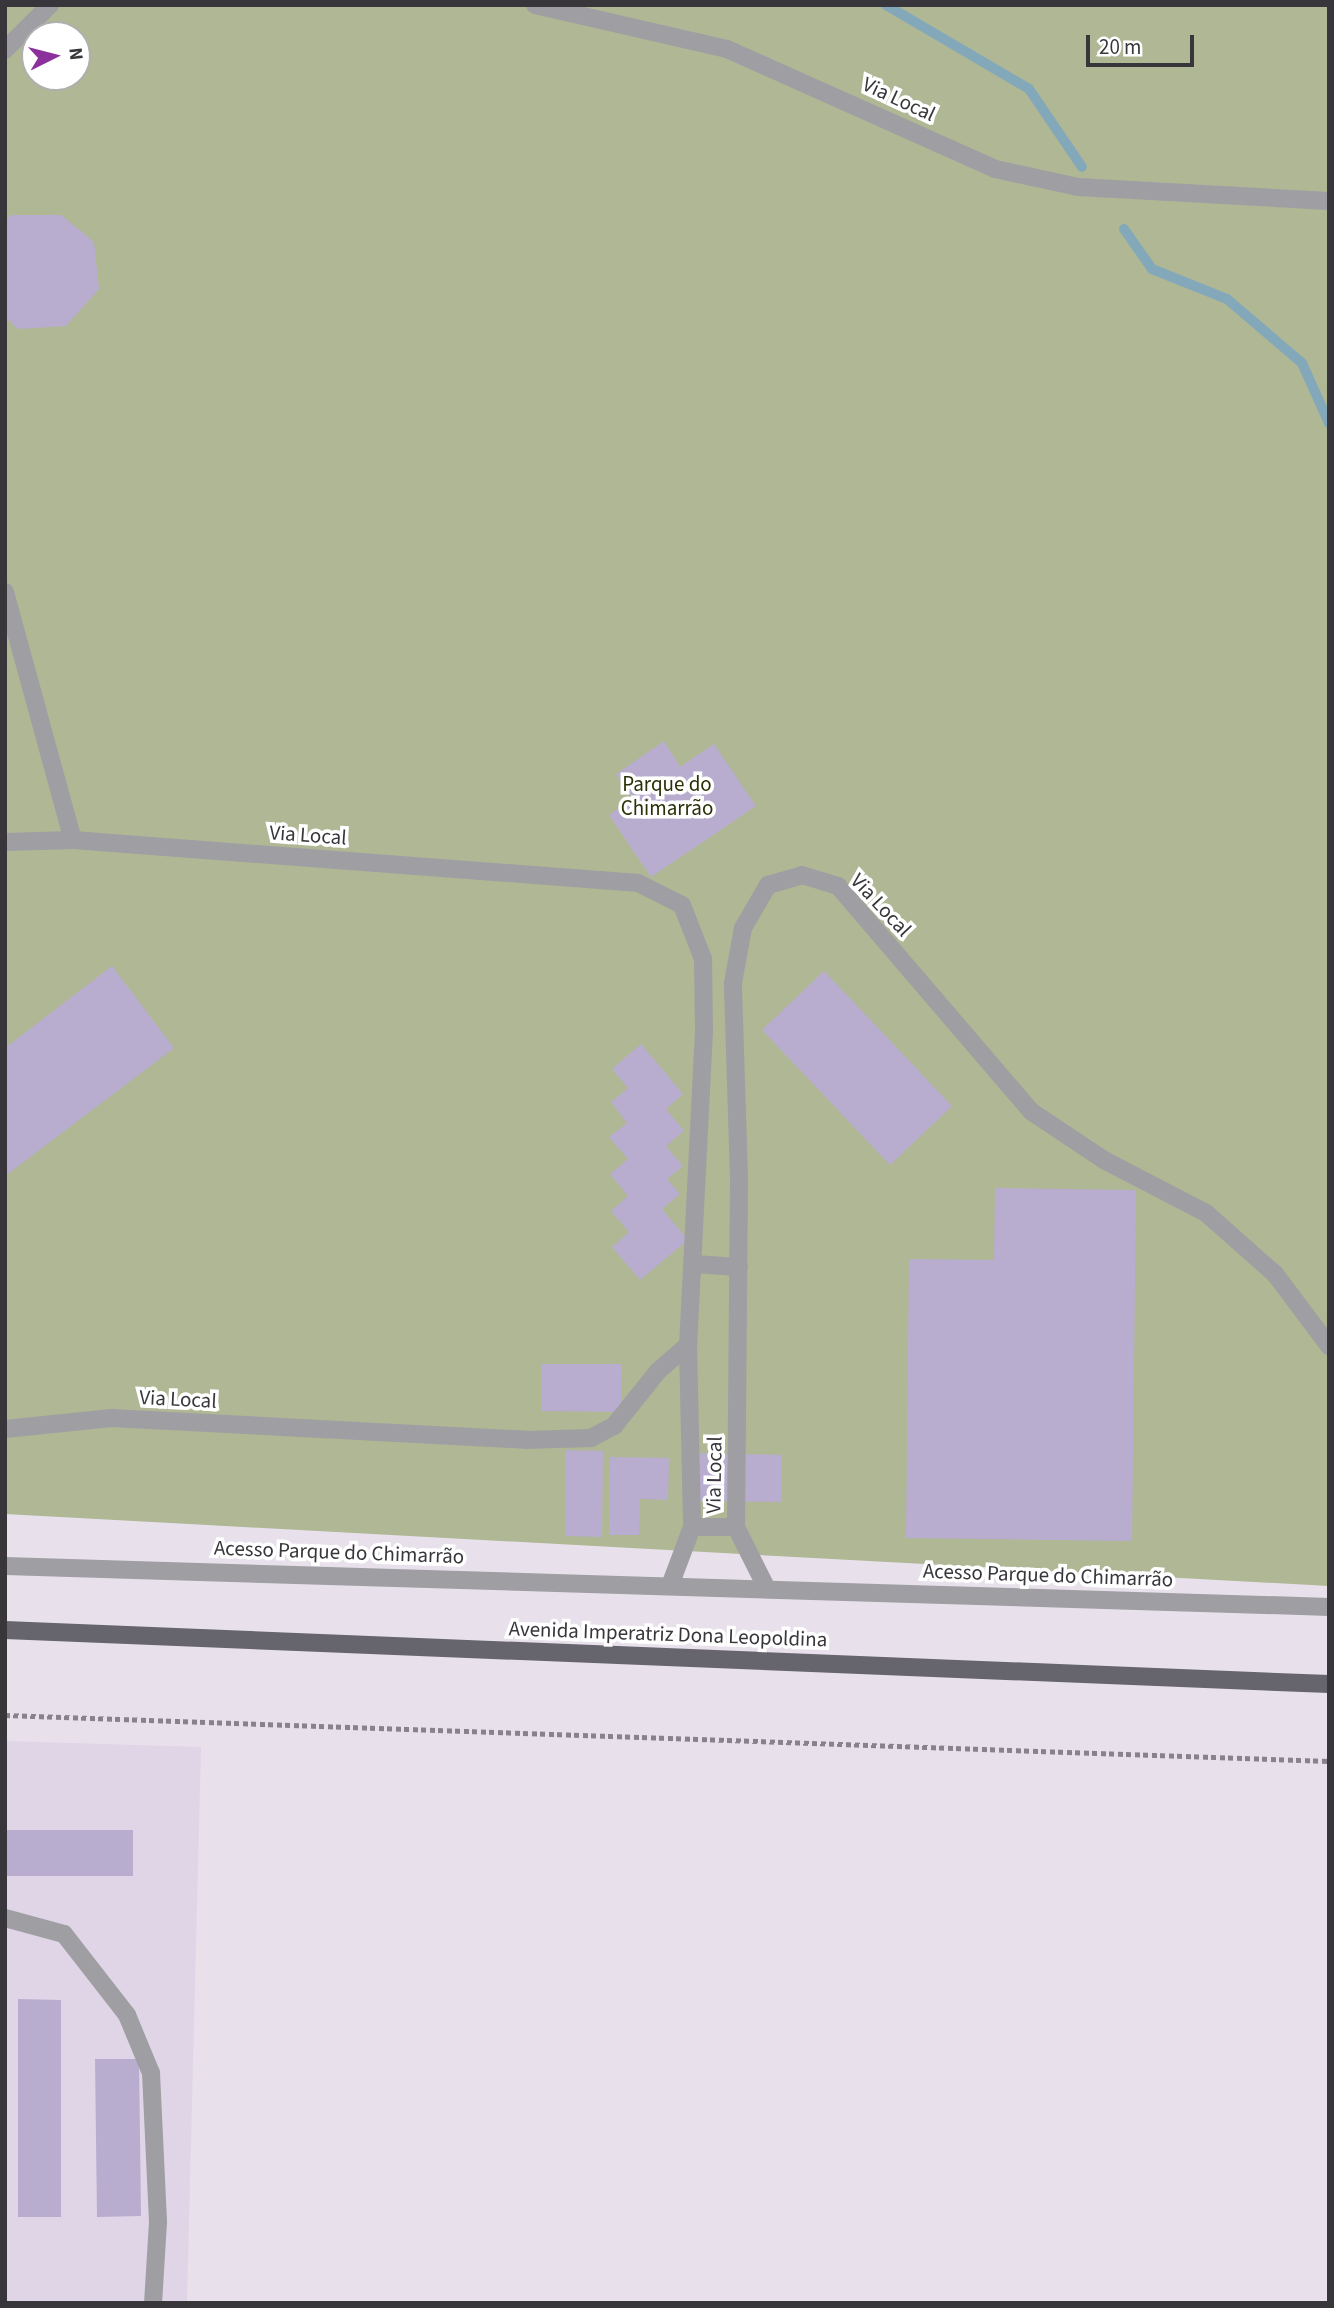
<!DOCTYPE html>
<html>
<head>
<meta charset="utf-8">
<style>
	body { margin:0 }
	#map { position:relative; width:1334px; height:2308px; overflow:hidden; background:#e8e1ec; font-family:"Source Sans 3",sans-serif }
	div>[style] { position:absolute }
	[style*='--x'] { left:calc(var(--x)*1px); top:calc(var(--y)*1px); width:calc(var(--w)*1px); rotate:calc(var(--a)*1deg) }
	.built>* { inset:0; background:#dfd5e6 }
	.green>* { inset:0; background:#afb795 }
	.stream>* { height:10px; margin:-5px; padding:0 5px; transform-origin:5px; border-radius:5px; background:#82a8ba }
	.building>* { inset:0; background:#b9adcf }
	.path>* { height:4.5px; margin-top:-2.25px; transform-origin:0; background:repeating-linear-gradient(90deg,#88838b 0 5px,transparent 0 8.5px) }
	.minor>* { height:18px; margin:-9px; padding:0 9px; transform-origin:9px; border-radius:9px; background:#9f9ea3 }
	.major>* { height:18px; margin:-9px; padding:0 9px; transform-origin:9px; border-radius:9px; background:#66646c }
	span { translate:-50% -50%; white-space:nowrap; text-align:center; line-height:1.15; -webkit-text-stroke:7px #fff; paint-order:stroke }
	.street-label { font-size:21px; color:#38363a }
	.park-label { font-size:21px; color:#293105 }
	.frame { position:absolute; inset:0; border:7px solid #38363a; pointer-events:none }
	.north { position:absolute; left:21px; top:21px; width:70px; height:70px; box-sizing:border-box; background:#fff; border:2px solid #afafb0; border-radius:50%; rotate:84deg; font-size:19px; font-weight:700; line-height:28px; text-align:center; color:#38363a }
	.north::after { content:''; display:block; margin:auto; width:24px; height:32px; background:#8c309b; clip-path:polygon(50% 0,100% 100%,50% 72%,0 100%) }
	.scale { position:absolute; left:1086px; top:35px; width:108px; height:32px; box-sizing:border-box; border:4px solid #38363a; border-top:0; padding-left:9px; font-size:21px; line-height:24px; white-space:nowrap; color:#38363a; -webkit-text-stroke:5px #fff; paint-order:stroke }
</style>
</head>
<body>
<div id="map">
	<div class="built">
		<div style="clip-path:polygon(5px 1741px,201px 1747px,187px 2303px,5px 2303px)"></div>
	</div>
	<div class="green">
		<div style="clip-path:polygon(evenodd,5px 5px,1329px 5px,1329px 1586px,5px 1514px,5px 5px,35px 35px,77px 35px,77px 77px,35px 77px,35px 35px)"></div>
	</div>
	<div class="stream">
		<div style="--x:886;--y:5;--w:166;--a:30.4"></div>
		<div style="--x:1029;--y:89;--w:94;--a:55.8"></div>
		<div style="--x:1124;--y:229;--w:49;--a:55"></div>
		<div style="--x:1152;--y:269;--w:81;--a:21.8"></div>
		<div style="--x:1227;--y:299;--w:99;--a:40.5"></div>
		<div style="--x:1302;--y:363;--w:66;--a:65.8"></div>
	</div>
	<div class="building">
		<div style="clip-path:polygon(11px 215px,61px 215px,94px 242px,99px 289px,66px 326px,18px 329px,5px 317px,5px 221px)"></div>
		<div style="clip-path:polygon(664px 741px,680px 767px,714px 744px,756px 806px,651px 877px,609px 815px,633px 799px,616px 774px)"></div>
		<div style="clip-path:polygon(112px 966px,174px 1048px,5px 1176px,5px 1048px)"></div>
		<div style="clip-path:polygon(824px 971px,952px 1106px,890px 1165px,762px 1030px)"></div>
		<div style="clip-path:polygon(641px 1044px,683px 1094px,666px 1109px,684px 1131px,666px 1146px,683px 1166px,667px 1179px,680px 1194px,662px 1209px,688px 1240px,640px 1280px,612px 1247px,629px 1232px,611px 1211px,628px 1196px,610px 1174px,628px 1159px,609px 1137px,627px 1123px,611px 1102px,628px 1088px,612px 1069px)"></div>
		<div style="clip-path:polygon(995px 1188px,1136px 1190px,1132px 1541px,906px 1538px,909px 1259px,994px 1260px)"></div>
		<div style="clip-path:polygon(542px 1364px,622px 1364px,621px 1412px,542px 1411px)"></div>
		<div style="clip-path:polygon(565px 1450px,603px 1451px,602px 1537px,565px 1536px)"></div>
		<div style="clip-path:polygon(687px 1453px,782px 1455px,782px 1502px,687px 1501px)"></div>
		<div style="clip-path:polygon(610px 1457px,669px 1458px,668px 1500px,640px 1499px,639px 1535px,609px 1535px)"></div>
		<div style="clip-path:polygon(5px 1830px,133px 1830px,133px 1876px,5px 1876px)"></div>
		<div style="clip-path:polygon(18px 1999px,61px 2000px,61px 2217px,18px 2217px)"></div>
		<div style="clip-path:polygon(95px 2059px,139px 2059px,141px 2216px,97px 2217px)"></div>
	</div>
	<div class="path">
		<div style="--x:5;--y:1715;--w:1325;--a:1.99"></div>
	</div>
	<div class="minor">
		<div style="--x:535;--y:5;--w:197;--a:12.9"></div>
		<div style="--x:727;--y:49;--w:294;--a:24.1"></div>
		<div style="--x:995;--y:169;--w:85;--a:12.2"></div>
		<div style="--x:1078;--y:187;--w:251;--a:3.2"></div>
		<div style="--x:5;--y:50;--w:64;--a:-45"></div>
		<div style="--x:5;--y:592;--w:257;--a:74.7"></div>
		<div style="--x:73;--y:840;--w:567;--a:4.35"></div>
		<div style="--x:638;--y:883;--w:49;--a:26.6"></div>
		<div style="--x:682;--y:905;--w:58;--a:68.7"></div>
		<div style="--x:703;--y:959;--w:72;--a:89.2"></div>
		<div style="--x:704;--y:1031;--w:314;--a:92.9"></div>
		<div style="--x:688;--y:1345;--w:182;--a:88.7"></div>
		<div style="--x:692;--y:1527;--w:60;--a:110.6"></div>
		<div style="--x:5;--y:842;--w:68;--a:-1.7"></div>
		<div style="--x:694;--y:1264;--w:45;--a:3.8"></div>
		<div style="--x:5;--y:1429;--w:107;--a:-5.9"></div>
		<div style="--x:111;--y:1418;--w:415;--a:3"></div>
		<div style="--x:525;--y:1440;--w:66;--a:-1.7"></div>
		<div style="--x:591;--y:1438;--w:26;--a:-28"></div>
		<div style="--x:614;--y:1426;--w:70;--a:-51.3"></div>
		<div style="--x:658;--y:1371;--w:40;--a:-41"></div>
		<div style="--x:692;--y:1527;--w:44;--a:0"></div>
		<div style="--x:5;--y:1566;--w:1325;--a:1.77"></div>
		<div style="--x:767;--y:1589;--w:69;--a:-116.6"></div>
		<div style="--x:736;--y:1527;--w:349;--a:-89.5"></div>
		<div style="--x:739;--y:1178;--w:195;--a:-91.8"></div>
		<div style="--x:733;--y:983;--w:56;--a:-79.7"></div>
		<div style="--x:743;--y:928;--w:50;--a:-59.8"></div>
		<div style="--x:768;--y:885;--w:35;--a:-16"></div>
		<div style="--x:802;--y:875;--w:38;--a:17"></div>
		<div style="--x:838;--y:886;--w:298;--a:49.4"></div>
		<div style="--x:1032;--y:1112;--w:87;--a:33.7"></div>
		<div style="--x:1104;--y:1160;--w:115;--a:27.5"></div>
		<div style="--x:1206;--y:1213;--w:92;--a:41.5"></div>
		<div style="--x:1275;--y:1274;--w:90;--a:53.1"></div>
		<div style="--x:5;--y:1918;--w:61;--a:15.2"></div>
		<div style="--x:64;--y:1934;--w:103;--a:52.1"></div>
		<div style="--x:127;--y:2015;--w:63;--a:67.5"></div>
		<div style="--x:151;--y:2073;--w:149;--a:87.3"></div>
		<div style="--x:158;--y:2222;--w:81;--a:93.5"></div>
	</div>
	<div class="major">
		<div style="--x:5;--y:1630;--w:1325;--a:2.34"></div>
	</div>
	<div class="street-label">
		<span style="left:899px;top:99px;rotate:25deg">Via Local</span>
		<span style="left:308px;top:835px;rotate:4deg">Via Local</span>
		<span style="left:881px;top:905px;rotate:47deg">Via Local</span>
		<span style="left:178px;top:1399px;rotate:3deg">Via Local</span>
		<span style="left:714px;top:1475px;rotate:-89deg">Via Local</span>
		<span style="left:339px;top:1552px;rotate:2deg">Acesso Parque do Chimarrão</span>
		<span style="left:1048px;top:1575px;rotate:2deg">Acesso Parque do Chimarrão</span>
		<span style="left:668px;top:1634px;rotate:2deg">Avenida Imperatriz Dona Leopoldina</span>
	</div>
	<div class="park-label">
		<span style="left:667px;top:796px">Parque do<br>Chimarrão</span>
	</div>
	<div class="frame"></div>
	<div class="north">N</div>
	<div class="scale">20 m</div>
</div>
</body>
</html>
